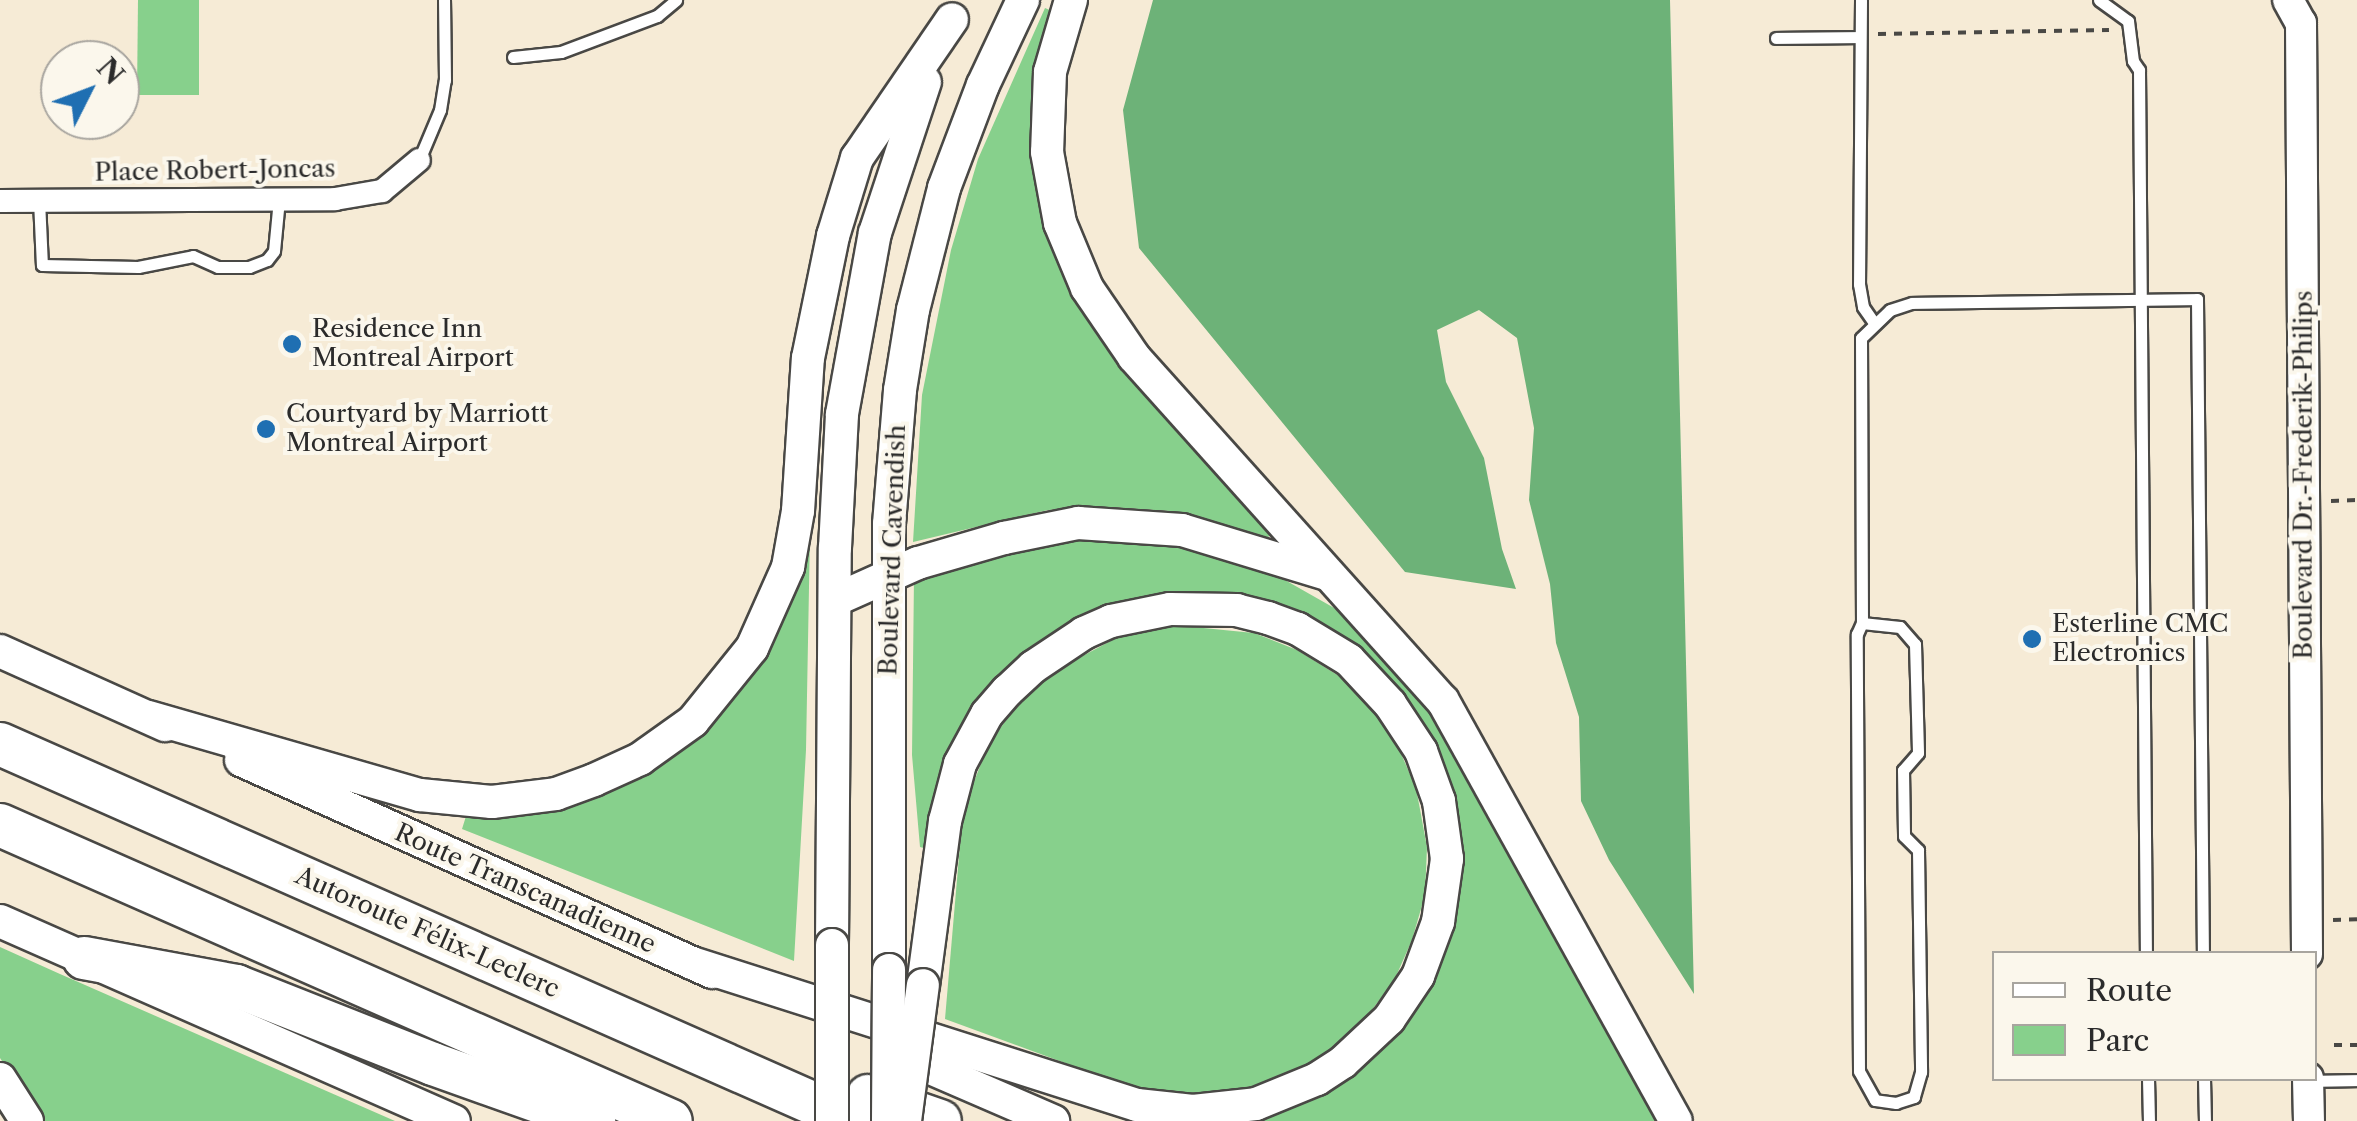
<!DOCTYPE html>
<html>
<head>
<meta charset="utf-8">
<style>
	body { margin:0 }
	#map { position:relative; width:2357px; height:1121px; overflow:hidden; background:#f6ebd6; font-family:"Libre Caslon Text",serif }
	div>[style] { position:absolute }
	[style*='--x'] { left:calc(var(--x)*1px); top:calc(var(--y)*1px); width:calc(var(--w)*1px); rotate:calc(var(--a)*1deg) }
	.green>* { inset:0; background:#87d08c }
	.forest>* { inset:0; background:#6db278 }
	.path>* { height:4px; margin-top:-2px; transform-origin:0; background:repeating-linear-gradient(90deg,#494845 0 8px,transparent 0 16px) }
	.roads { filter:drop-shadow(2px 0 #494845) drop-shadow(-2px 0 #494845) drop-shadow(0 2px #494845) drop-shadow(0 -2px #494845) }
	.service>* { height:11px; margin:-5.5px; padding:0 5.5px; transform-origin:5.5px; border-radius:5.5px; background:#fff }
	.minor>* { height:22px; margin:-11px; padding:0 11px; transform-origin:11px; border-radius:11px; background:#fff }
	.tertiary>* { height:30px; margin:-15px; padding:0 15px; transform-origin:15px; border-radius:15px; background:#fff }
	.secondary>* { height:32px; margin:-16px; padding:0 16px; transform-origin:16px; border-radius:16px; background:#fff }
	.motorway>* { height:42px; margin:-21px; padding:0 21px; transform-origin:21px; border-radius:21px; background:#fff }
	.bridges { filter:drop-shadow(2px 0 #494845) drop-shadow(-2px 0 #494845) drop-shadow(0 2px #494845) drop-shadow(0 -2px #494845) }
	.secondary-bridge>* { height:32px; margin:-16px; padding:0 16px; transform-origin:16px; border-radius:16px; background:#fff }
	.dots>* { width:28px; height:28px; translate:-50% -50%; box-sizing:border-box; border:5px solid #fbf7ec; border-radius:50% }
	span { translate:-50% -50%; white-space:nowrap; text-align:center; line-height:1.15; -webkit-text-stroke:8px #fbf7ec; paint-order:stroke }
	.street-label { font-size:25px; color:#2b2b2b }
	.poi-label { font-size:25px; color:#2b2b2b }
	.left { translate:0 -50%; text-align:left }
	.legend { position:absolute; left:1992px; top:951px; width:325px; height:130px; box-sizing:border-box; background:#fbf7ec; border:2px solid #a8a59f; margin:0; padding:12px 18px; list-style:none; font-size:30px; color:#2b2b2b }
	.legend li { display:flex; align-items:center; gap:20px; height:50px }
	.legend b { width:50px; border:2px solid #a8a59f }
	.north { position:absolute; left:40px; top:40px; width:100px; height:100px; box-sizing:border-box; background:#fbf7ec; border:2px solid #a8a59f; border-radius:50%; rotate:48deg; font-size:28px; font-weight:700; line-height:40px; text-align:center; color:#2b2b2b }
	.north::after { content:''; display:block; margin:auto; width:35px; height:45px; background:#1f6fb2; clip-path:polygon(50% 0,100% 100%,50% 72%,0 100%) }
</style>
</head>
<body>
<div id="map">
	<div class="green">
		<div style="clip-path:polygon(138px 0,199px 0,199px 95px,137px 95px)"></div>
		<div style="clip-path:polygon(1045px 8px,1052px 11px,1050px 234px,1274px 532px,1267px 538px,1170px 511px,1108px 507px,1048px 510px,913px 542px,922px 395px,951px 250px,978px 159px)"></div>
		<div style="clip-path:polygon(810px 533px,806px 750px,794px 961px,462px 829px,467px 813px,660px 761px)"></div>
		<div style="clip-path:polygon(1064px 538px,1173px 541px,1264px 568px,1336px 609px,1375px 642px,1431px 706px,1662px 1121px,1229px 1121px,1267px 1112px,1435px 963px,1435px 756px,1273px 607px,1039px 646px,927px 849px,920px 847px,912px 755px,914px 576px)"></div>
		<div style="clip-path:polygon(1173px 625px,1254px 633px,1297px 650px,1339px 676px,1370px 707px,1399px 749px,1416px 788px,1427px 847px,1425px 895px,1412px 940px,1394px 981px,1365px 1019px,1330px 1051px,1291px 1074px,1252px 1087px,1203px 1095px,1133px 1088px,945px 1019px,963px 810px,989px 743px,1022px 699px,1049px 674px,1118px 637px)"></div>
		<div style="clip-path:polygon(0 947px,60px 974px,395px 1121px,41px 1121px,0 1058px)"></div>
	</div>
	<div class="forest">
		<div style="clip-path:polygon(1153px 0,1670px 0,1694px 994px,1609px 860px,1581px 801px,1579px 717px,1556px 643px,1550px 584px,1529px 500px,1534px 428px,1517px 338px,1479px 310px,1437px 330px,1446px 382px,1484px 458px,1502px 549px,1516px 589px,1405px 572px,1139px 248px,1123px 110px)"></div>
	</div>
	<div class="path">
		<div style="--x:1878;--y:34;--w:231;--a:-1"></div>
		<div style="--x:2331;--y:501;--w:26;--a:-2"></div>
		<div style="--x:2333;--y:920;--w:24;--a:-2"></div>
		<div style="--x:2334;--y:1045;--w:23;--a:0"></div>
	</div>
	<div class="roads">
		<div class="service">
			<div style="--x:1861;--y:0;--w:284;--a:90.4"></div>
			<div style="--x:1859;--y:284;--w:23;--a:80"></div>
			<div style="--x:1863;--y:307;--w:19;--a:55"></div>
			<div style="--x:2099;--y:0;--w:36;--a:36"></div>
			<div style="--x:2128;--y:21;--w:40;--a:82.9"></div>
			<div style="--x:2133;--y:61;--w:11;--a:56"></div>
			<div style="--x:2139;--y:70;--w:884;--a:89.55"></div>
			<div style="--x:1776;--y:38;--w:84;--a:-0.7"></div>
			<div style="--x:513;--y:57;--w:48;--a:-5.9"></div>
			<div style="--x:561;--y:52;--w:103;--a:-20.6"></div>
			<div style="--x:657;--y:16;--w:25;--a:-40"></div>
			<div style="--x:419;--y:160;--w:54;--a:-67.2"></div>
			<div style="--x:440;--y:110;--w:30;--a:-81"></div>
			<div style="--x:445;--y:80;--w:80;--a:-90.7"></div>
			<div style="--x:39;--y:200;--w:65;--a:87.4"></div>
			<div style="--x:42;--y:265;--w:96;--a:1.2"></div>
			<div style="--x:138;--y:267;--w:56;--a:-11.3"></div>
			<div style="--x:193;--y:256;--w:27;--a:24"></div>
			<div style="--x:218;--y:267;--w:31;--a:0"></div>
			<div style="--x:249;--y:267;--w:19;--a:-21"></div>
			<div style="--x:267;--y:260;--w:11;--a:-52"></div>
			<div style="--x:274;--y:251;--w:52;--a:-84.5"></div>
			<div style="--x:1862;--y:623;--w:38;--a:6"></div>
			<div style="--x:1900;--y:627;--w:23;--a:49"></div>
			<div style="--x:1915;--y:644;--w:109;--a:88.4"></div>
			<div style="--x:1918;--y:753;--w:23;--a:131"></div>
			<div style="--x:1903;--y:770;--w:66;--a:89.1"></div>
			<div style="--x:1904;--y:836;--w:20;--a:45"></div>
			<div style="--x:1918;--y:850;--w:222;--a:89.2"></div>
			<div style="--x:1921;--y:1072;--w:26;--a:106"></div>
			<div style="--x:1914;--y:1097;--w:19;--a:162"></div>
			<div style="--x:1896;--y:1103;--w:21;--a:-172"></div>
			<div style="--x:1875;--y:1100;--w:33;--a:-119"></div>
			<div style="--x:1859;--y:1071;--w:437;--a:-90.3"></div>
			<div style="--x:1857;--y:634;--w:12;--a:-66"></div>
			<div style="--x:1862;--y:623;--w:285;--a:-90.2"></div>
			<div style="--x:1861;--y:338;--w:40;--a:-44"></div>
			<div style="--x:1890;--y:310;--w:23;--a:-18"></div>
			<div style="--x:1912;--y:303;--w:285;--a:-0.8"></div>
			<div style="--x:2197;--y:299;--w:655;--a:89.48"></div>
			<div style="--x:2148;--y:1078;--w:43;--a:88.7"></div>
			<div style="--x:2204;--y:1078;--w:43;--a:88.7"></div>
			<div style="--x:2311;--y:1081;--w:46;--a:-1.2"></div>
		</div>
		<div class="minor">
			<div style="--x:0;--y:201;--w:335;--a:-0.3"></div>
			<div style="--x:335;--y:199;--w:48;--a:-9.7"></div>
			<div style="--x:382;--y:191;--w:48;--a:-40"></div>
		</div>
		<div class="tertiary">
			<div style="--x:2288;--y:0;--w:26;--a:61"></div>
			<div style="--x:2301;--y:23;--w:931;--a:89.63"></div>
			<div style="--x:2308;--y:1078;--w:43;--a:88.7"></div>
		</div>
		<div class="secondary">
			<div style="--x:1071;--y:0;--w:75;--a:106.3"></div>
			<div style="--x:1050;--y:72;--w:80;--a:92.1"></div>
			<div style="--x:1047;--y:152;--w:72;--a:79.6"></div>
			<div style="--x:1060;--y:223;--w:70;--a:67.4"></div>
			<div style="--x:1087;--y:288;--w:83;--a:55.7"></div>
			<div style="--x:1134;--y:357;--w:462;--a:48.1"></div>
			<div style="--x:1443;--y:701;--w:480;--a:61"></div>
			<div style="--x:835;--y:600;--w:91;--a:-24"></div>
			<div style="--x:918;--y:563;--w:90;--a:-16.2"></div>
			<div style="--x:1004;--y:538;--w:76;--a:-11.5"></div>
			<div style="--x:1078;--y:523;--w:104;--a:3.9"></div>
			<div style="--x:1182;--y:530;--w:152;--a:16.9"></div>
			<div style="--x:0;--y:651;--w:181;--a:24.2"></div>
			<div style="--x:149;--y:717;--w:282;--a:16.1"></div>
			<div style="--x:420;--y:795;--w:72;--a:5.6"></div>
			<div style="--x:492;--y:802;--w:64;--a:-7.1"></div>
			<div style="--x:556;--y:794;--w:40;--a:-20.2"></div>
			<div style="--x:594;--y:780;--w:51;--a:-24.5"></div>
			<div style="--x:640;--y:759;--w:65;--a:-35.6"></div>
			<div style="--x:693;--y:721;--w:94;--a:-51.1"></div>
			<div style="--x:752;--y:648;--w:89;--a:-66"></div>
			<div style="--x:788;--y:567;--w:57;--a:-79.9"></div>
			<div style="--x:798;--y:511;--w:153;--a:-86.3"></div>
			<div style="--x:808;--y:358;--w:125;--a:-78.4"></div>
			<div style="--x:833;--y:236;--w:82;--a:-72.9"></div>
			<div style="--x:857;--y:158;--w:168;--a:-55.6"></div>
			<div style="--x:241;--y:760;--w:517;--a:24.23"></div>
			<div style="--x:0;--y:921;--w:496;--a:23.8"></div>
			<div style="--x:832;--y:945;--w:397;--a:-89.6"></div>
			<div style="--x:835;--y:548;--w:134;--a:-87"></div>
			<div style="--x:842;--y:414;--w:184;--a:-79.7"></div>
			<div style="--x:875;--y:233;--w:159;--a:-71.7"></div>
			<div style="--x:692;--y:963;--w:467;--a:17.7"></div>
			<div style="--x:1137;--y:1105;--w:56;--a:6.1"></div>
			<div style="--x:1193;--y:1111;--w:63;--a:-6.3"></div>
			<div style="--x:1256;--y:1104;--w:66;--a:-22.3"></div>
			<div style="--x:1317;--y:1079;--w:31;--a:-33"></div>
			<div style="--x:1343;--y:1062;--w:63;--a:-43.1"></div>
			<div style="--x:1389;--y:1019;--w:52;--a:-56"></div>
			<div style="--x:1418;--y:976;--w:58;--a:-69.7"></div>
			<div style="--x:1438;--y:922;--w:64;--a:-81.9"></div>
			<div style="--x:1447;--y:859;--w:59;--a:-97.9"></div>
			<div style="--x:1439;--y:801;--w:53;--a:-109.8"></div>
			<div style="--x:1421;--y:751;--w:56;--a:-123.4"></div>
			<div style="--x:1390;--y:704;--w:60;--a:-133"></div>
			<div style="--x:1349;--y:660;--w:60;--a:-148.7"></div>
			<div style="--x:1298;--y:629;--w:32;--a:-160"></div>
			<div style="--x:1268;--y:618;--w:32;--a:-166"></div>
			<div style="--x:1237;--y:610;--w:67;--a:-179.1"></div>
			<div style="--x:1170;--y:609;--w:60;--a:168.5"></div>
			<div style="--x:1111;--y:621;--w:30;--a:156"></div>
			<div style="--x:1084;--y:633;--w:61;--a:146.3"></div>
			<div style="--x:1033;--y:667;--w:35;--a:137"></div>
			<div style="--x:1007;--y:691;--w:30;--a:131"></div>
			<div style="--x:987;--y:714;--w:57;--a:118.4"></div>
			<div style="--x:960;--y:764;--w:59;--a:104.7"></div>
			<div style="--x:945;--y:821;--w:165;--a:97.6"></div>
			<div style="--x:889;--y:970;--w:446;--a:-90"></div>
			<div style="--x:889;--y:524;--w:134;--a:-85.3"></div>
			<div style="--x:900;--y:390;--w:81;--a:-80.8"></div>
			<div style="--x:913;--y:310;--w:126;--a:-75.7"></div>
			<div style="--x:944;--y:188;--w:110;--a:-69.3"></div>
			<div style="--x:983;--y:85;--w:94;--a:-64.8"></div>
			<div style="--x:889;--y:1050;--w:179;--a:23.4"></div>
			<div style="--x:0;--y:1079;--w:50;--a:57.3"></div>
		</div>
		<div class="motorway">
			<div style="--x:0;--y:744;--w:933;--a:23.84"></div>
			<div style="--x:0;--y:825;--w:733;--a:23.8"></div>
			<div style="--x:84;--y:958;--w:155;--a:10.4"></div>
			<div style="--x:236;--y:986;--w:212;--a:21.6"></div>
			<div style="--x:433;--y:1064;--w:171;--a:19.5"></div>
			<div style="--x:868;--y:1096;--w:76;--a:19.1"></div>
		</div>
	</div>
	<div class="bridges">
		<div class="secondary-bridge">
			<div style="--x:832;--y:945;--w:176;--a:90"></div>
			<div style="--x:888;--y:1121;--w:151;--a:-89.6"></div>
			<div style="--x:905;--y:1121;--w:137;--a:-82.5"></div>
		</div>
	</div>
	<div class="dots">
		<div style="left:292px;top:344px;background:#1f6fb2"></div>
		<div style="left:266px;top:429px;background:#1f6fb2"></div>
		<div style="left:2032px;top:639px;background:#1f6fb2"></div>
	</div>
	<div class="street-label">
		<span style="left:215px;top:171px;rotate:-1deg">Place Robert-Joncas</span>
		<span style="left:2304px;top:475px;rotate:-90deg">Boulevard Dr.-Frederik-Philips</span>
		<span style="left:893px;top:550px;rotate:-88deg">Boulevard Cavendish</span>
		<span style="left:525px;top:889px;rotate:24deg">Route Transcanadienne</span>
		<span style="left:427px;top:933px;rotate:24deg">Autoroute Félix-Leclerc</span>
	</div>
	<div class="poi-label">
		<span class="left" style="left:312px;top:344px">Residence Inn<br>Montreal Airport</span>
		<span class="left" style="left:286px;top:429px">Courtyard by Marriott<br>Montreal Airport</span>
		<span class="left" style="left:2052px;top:639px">Esterline CMC<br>Electronics</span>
	</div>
	<ul class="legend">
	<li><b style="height:12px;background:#fff"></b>Route</li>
	<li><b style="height:28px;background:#87d08c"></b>Parc</li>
	</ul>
	<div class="north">N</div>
</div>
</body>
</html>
